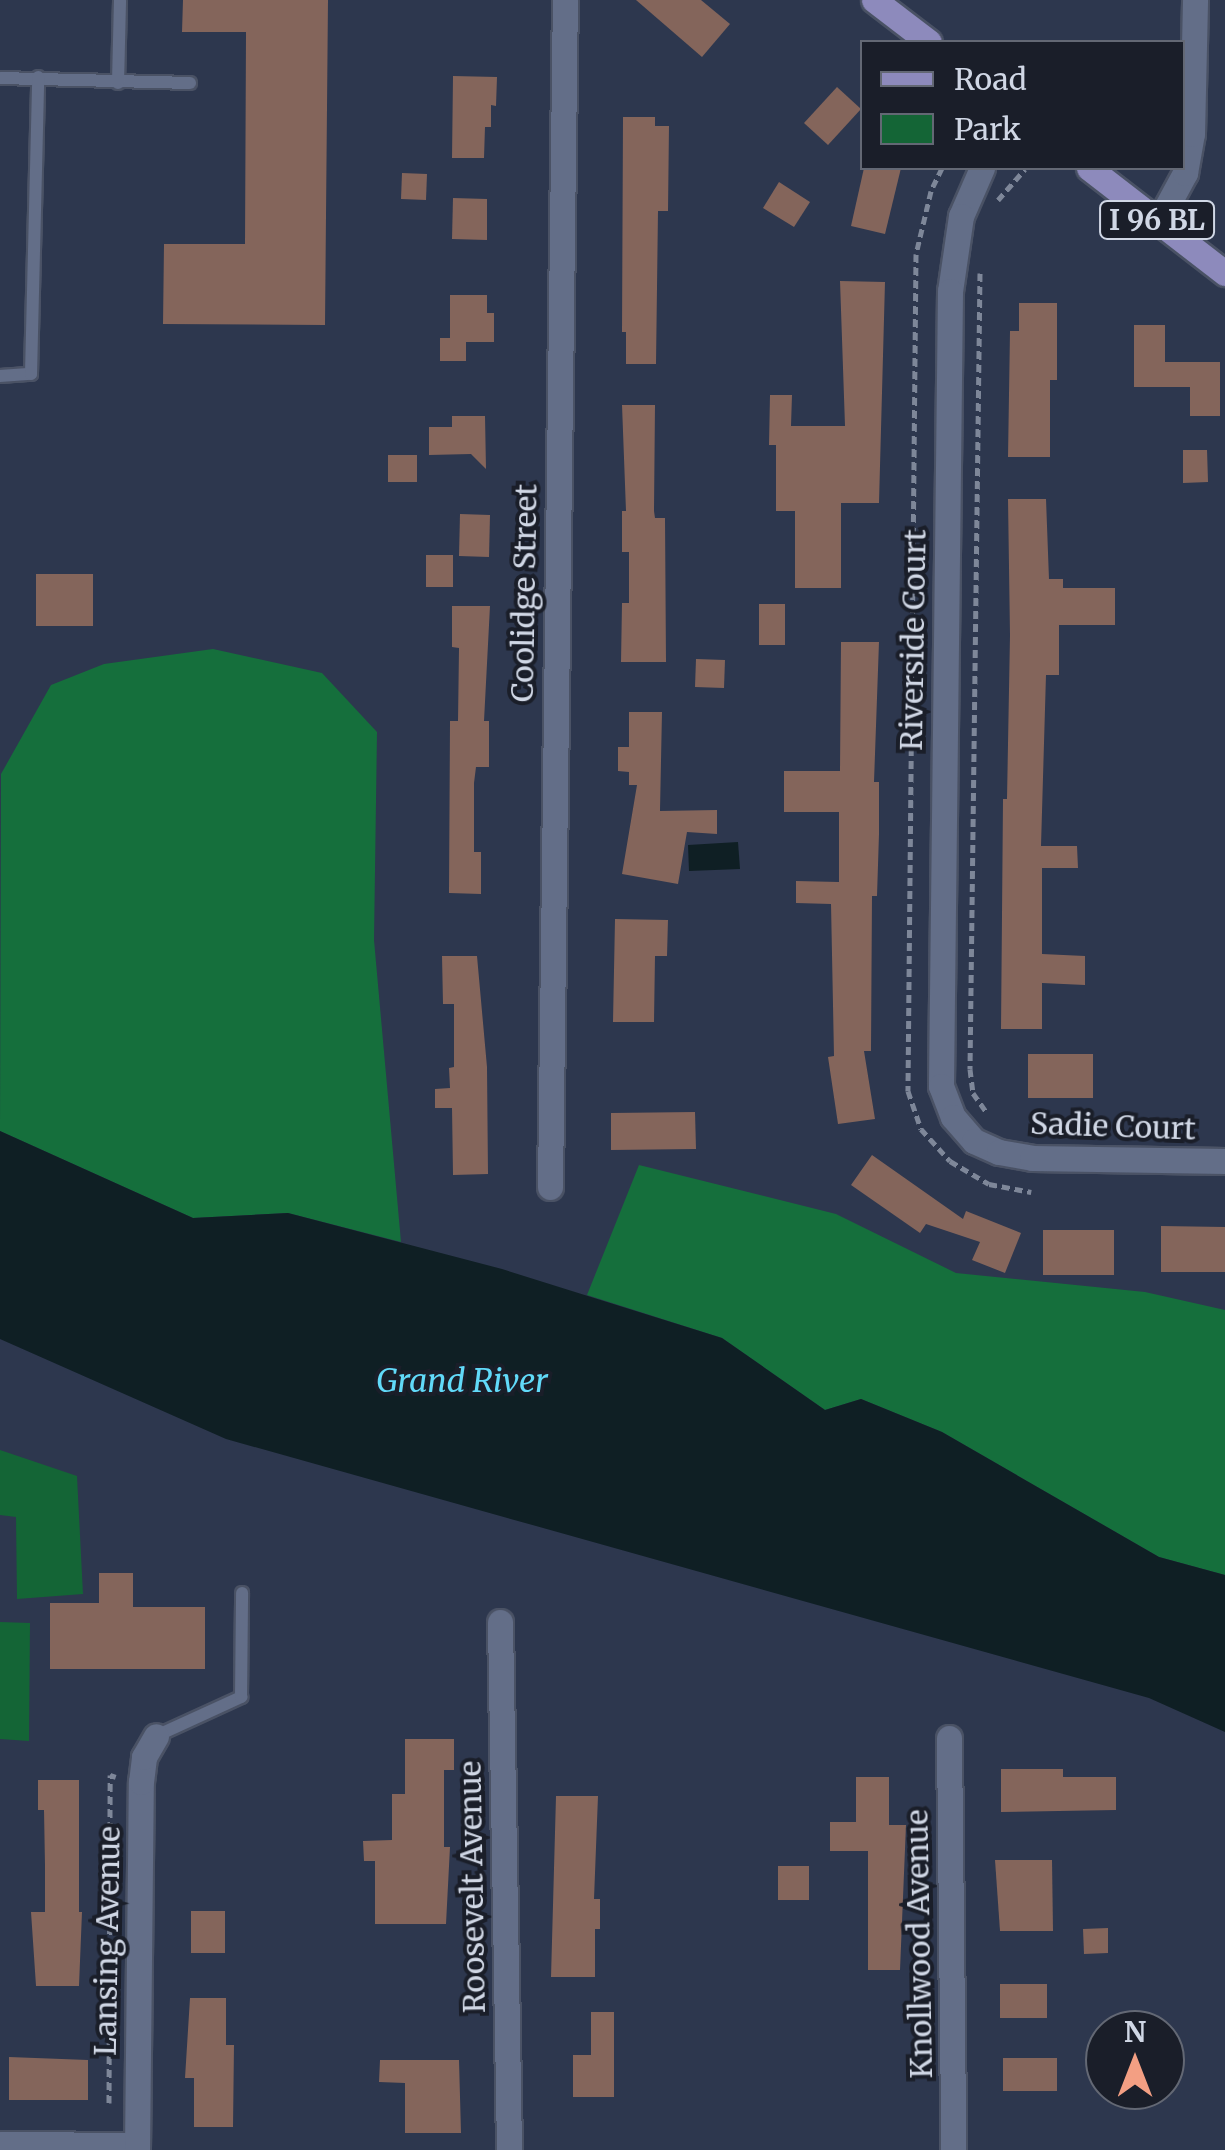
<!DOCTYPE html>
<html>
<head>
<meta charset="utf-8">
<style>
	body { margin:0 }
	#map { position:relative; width:1225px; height:2150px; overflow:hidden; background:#2d374e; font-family:Merriweather,serif }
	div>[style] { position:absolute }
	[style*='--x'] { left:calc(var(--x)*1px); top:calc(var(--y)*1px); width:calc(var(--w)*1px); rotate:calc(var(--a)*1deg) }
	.green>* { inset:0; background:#146536 }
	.forest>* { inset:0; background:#156f3c }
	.water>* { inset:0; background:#0f1f24 }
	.building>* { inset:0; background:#84655b }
	.path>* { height:5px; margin-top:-2.5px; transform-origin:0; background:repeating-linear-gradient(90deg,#7e8799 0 8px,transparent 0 13px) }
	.roads { filter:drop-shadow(2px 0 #4a5265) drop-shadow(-2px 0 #4a5265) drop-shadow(0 2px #4a5265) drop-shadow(0 -2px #4a5265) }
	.lane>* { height:12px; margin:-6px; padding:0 6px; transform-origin:6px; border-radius:6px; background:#636e88 }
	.street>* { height:25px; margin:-12.5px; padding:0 12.5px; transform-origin:12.5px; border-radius:12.5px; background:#636e88 }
	.primary>* { height:25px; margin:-12.5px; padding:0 12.5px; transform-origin:12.5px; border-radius:12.5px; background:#8d8abc }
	span { translate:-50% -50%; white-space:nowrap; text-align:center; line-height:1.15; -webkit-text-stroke:8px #1a1e29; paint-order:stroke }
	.shield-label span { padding:2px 8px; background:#1a1e29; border:2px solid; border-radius:8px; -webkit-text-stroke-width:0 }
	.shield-label { font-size:28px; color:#d0d7e5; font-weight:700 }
	.street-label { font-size:30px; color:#d0d7e5 }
	.water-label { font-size:32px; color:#61daf9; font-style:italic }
	.legend { position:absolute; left:860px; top:40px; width:325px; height:130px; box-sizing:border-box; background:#1a1e29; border:2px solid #636874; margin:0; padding:12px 18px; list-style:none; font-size:30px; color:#d0d7e5 }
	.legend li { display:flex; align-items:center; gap:20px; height:50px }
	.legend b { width:50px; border:2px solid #636874 }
	.north { position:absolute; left:1085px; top:2010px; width:100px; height:100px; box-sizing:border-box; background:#1a1e29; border:2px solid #636874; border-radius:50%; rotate:0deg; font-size:28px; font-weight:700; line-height:40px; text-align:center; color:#d0d7e5 }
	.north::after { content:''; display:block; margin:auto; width:35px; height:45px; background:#f39f83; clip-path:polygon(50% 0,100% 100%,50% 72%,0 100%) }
</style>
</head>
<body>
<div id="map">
	<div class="green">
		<div style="clip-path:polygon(0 1450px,77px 1476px,83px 1594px,17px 1599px,16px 1517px,0 1515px)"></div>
		<div style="clip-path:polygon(0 1622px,30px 1623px,29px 1741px,0 1739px)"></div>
	</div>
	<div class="forest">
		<div style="clip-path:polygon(213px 649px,322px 673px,377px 732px,374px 940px,401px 1242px,288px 1213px,193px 1218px,0 1131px,1px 774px,51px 685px,104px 664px)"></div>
		<div style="clip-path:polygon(639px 1165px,836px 1214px,956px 1273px,1145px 1292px,1225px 1310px,1225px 1575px,1159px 1557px,942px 1432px,861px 1399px,825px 1410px,722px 1338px,587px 1295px)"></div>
	</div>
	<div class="water">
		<div style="clip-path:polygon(738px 842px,740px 869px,689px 871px,688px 845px)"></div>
		<div style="clip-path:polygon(0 1131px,193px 1218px,288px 1213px,502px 1269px,722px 1338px,825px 1410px,861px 1399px,942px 1432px,1159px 1557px,1225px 1575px,1225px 1732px,1149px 1698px,226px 1439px,0 1339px)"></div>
	</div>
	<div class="building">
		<div style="clip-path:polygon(183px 0,328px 0,325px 325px,163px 324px,164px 244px,245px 244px,246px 32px,182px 32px)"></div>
		<div style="clip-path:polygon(636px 0,701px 0,730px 24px,702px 57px)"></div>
		<div style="clip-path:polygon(453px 76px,497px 77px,496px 106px,491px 105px,491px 127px,485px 127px,484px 158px,452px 158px)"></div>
		<div style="clip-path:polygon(837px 87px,861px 109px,828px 145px,804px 123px)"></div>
		<div style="clip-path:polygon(623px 117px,655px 117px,655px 126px,669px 126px,668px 211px,658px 211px,656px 364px,626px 364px,626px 332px,622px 332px)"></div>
		<div style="clip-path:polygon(864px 168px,901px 168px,885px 234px,851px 226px)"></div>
		<div style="clip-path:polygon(402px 173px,427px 174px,426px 200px,401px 199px)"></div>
		<div style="clip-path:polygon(779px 182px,810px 202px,794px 227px,763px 208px)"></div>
		<div style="clip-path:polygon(453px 198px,487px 199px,487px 240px,452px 239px)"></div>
		<div style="clip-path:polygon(840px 281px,885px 282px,879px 503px,841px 503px,841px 588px,795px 588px,795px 511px,776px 511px,776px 445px,769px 445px,770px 395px,792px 395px,791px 426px,845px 426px)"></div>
		<div style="clip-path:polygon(450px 295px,487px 295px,487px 313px,494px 313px,494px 342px,466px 342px,466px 361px,440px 361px,440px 338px,450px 338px)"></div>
		<div style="clip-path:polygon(1019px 303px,1057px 303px,1057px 380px,1050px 380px,1050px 457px,1008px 457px,1010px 331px,1019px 331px)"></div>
		<div style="clip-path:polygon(1134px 325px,1165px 325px,1165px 362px,1220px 362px,1220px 416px,1190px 416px,1190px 387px,1134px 387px)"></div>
		<div style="clip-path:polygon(622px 405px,655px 405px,654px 511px,655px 518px,665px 518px,666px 662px,621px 662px,622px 603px,629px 603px,629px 552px,622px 552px,622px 511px,626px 511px)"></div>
		<div style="clip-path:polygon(452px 416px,485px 416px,486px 469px,471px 454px,429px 455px,429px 427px,452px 427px)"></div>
		<div style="clip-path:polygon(1183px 450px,1207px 450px,1208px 482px,1183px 483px)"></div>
		<div style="clip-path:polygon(388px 455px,417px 455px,417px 482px,388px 482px)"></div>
		<div style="clip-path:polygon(1008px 499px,1046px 499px,1049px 579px,1063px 579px,1063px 588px,1115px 588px,1115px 625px,1059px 625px,1059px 675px,1046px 675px,1041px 846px,1077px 846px,1078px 868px,1042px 868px,1042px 954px,1085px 956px,1085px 985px,1042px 983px,1042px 1029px,1001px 1029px,1003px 799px,1007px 799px,1010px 635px)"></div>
		<div style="clip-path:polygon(460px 514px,490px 515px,489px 557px,459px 556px)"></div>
		<div style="clip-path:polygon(426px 555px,453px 555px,453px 587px,426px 587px)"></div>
		<div style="clip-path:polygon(36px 574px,93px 574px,93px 626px,36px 626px)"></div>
		<div style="clip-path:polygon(759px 604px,785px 604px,785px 645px,759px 645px)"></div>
		<div style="clip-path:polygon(452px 606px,490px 606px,484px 721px,489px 721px,489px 767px,476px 767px,474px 783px,474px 852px,481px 852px,481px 894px,449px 893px,450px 721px,458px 721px,459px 648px,452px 647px)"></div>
		<div style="clip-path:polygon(841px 642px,879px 642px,874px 782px,879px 782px,879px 834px,877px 896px,872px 896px,871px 1051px,864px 1051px,875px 1119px,838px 1124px,828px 1057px,834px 1056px,831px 904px,796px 903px,796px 881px,839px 882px,839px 812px,784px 812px,784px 771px,840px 771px)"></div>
		<div style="clip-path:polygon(696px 659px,725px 660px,724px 688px,695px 687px)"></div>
		<div style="clip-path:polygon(629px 712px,662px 712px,660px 811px,717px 810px,717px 834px,687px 832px,678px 884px,622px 874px,637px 785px,629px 785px,629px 772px,618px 771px,618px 747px,629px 747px)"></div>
		<div style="clip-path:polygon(615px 919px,668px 920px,667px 956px,655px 956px,654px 1022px,613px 1022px)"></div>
		<div style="clip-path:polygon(442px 956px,477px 956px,487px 1067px,488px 1174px,453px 1175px,452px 1108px,435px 1108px,435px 1089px,450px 1088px,449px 1068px,454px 1067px,454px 1004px,443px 1004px)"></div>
		<div style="clip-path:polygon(1028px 1054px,1093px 1054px,1093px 1098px,1028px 1098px)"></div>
		<div style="clip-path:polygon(695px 1112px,696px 1149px,611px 1150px,611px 1113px)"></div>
		<div style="clip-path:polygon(872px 1155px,963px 1219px,966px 1211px,1021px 1233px,1005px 1273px,972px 1260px,980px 1242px,926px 1224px,920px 1233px,851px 1185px)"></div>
		<div style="clip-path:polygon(1161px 1226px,1225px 1227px,1225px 1272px,1161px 1272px)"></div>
		<div style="clip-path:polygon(1043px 1230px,1114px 1230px,1114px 1275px,1043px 1275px)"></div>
		<div style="clip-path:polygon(99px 1573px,133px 1573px,133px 1607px,205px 1607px,205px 1669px,50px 1669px,50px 1603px,99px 1603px)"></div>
		<div style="clip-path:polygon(405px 1739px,454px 1739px,454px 1770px,444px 1770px,444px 1847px,450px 1847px,446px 1924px,375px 1924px,375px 1861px,364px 1861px,363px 1841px,392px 1840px,392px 1794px,405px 1794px)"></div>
		<div style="clip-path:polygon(1001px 1769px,1063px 1769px,1063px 1777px,1116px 1777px,1116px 1810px,1001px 1812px)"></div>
		<div style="clip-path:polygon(856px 1777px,889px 1777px,889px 1825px,906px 1825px,900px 1970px,868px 1970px,868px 1851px,830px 1851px,830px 1822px,856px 1822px)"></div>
		<div style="clip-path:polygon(38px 1780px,79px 1780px,79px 1912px,82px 1912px,79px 1986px,36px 1986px,31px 1912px,45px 1912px,45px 1866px,44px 1810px,38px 1810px)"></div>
		<div style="clip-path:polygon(556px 1796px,598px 1796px,594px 1899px,600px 1899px,600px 1929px,595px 1929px,595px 1977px,551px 1977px)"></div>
		<div style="clip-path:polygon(995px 1860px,1052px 1860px,1053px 1931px,1000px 1931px)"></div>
		<div style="clip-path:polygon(778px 1866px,809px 1866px,809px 1900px,778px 1900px)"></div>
		<div style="clip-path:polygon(191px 1911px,225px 1911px,225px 1953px,191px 1953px)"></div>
		<div style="clip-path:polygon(1108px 1928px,1108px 1953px,1084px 1954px,1083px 1929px)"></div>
		<div style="clip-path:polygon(1000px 1984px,1047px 1984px,1047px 2018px,1000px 2018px)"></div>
		<div style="clip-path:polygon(190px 1998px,226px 1998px,226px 2045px,234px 2045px,233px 2127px,194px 2127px,194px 2078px,185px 2078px)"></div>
		<div style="clip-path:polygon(591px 2012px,614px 2012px,614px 2097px,573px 2097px,573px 2055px,591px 2055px)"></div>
		<div style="clip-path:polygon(9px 2057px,88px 2060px,88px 2100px,9px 2100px)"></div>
		<div style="clip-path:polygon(1003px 2058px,1057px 2058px,1057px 2091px,1003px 2091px)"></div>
		<div style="clip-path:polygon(380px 2060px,459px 2060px,461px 2133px,405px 2133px,405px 2083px,379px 2082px)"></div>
	</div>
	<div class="path">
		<div style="--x:942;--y:168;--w:25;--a:116"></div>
		<div style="--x:931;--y:191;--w:65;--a:103.4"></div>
		<div style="--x:916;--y:254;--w:837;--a:90.55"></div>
		<div style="--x:908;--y:1091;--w:40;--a:71.1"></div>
		<div style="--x:921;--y:1129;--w:43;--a:47.8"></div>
		<div style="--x:950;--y:1161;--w:45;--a:30.5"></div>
		<div style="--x:989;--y:1184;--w:43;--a:10.8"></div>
		<div style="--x:998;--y:200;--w:41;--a:-48.9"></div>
		<div style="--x:980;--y:273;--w:796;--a:90.72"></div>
		<div style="--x:970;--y:1069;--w:24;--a:83"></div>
		<div style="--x:973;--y:1093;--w:24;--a:55"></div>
		<div style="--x:109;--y:2103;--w:328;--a:-89.8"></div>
		<div style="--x:110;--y:1775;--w:6;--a:18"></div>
	</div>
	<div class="roads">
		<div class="lane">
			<div style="--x:0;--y:78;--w:190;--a:1.5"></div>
			<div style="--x:118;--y:83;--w:83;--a:-88.6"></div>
			<div style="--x:0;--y:376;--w:31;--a:-4"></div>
			<div style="--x:31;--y:374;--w:297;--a:-88.6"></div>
			<div style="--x:156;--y:1736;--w:94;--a:-24.6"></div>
			<div style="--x:241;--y:1697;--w:104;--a:-89.4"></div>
		</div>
		<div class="street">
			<div style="--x:982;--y:168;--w:52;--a:113.6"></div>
			<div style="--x:961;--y:216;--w:76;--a:98.3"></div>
			<div style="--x:950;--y:291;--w:795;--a:90.65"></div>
			<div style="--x:941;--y:1086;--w:33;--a:69"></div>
			<div style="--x:953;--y:1117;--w:32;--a:49"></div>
			<div style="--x:974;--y:1141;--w:27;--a:24"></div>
			<div style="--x:999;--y:1152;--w:34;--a:10"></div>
			<div style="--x:1032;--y:1158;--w:193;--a:0.9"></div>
			<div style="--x:1159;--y:221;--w:55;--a:-61.6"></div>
			<div style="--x:1185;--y:173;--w:40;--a:-80"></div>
			<div style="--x:1192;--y:134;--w:134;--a:-88.7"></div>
			<div style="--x:550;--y:1187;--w:1187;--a:-89.28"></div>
			<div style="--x:500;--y:1622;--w:528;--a:89.02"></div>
			<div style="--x:949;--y:1738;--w:412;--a:89.4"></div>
			<div style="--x:0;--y:2144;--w:137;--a:0.4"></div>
			<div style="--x:137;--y:2150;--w:368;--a:-89.4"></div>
			<div style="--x:141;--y:1782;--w:25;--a:-83"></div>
			<div style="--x:144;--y:1757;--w:24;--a:-60"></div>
		</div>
		<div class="primary">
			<div style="--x:874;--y:0;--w:69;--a:37.4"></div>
			<div style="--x:1089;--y:168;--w:172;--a:37.7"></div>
		</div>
	</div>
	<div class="shield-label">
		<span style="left:1157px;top:220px">I 96 BL</span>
	</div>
	<div class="street-label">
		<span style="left:524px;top:593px;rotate:-89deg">Coolidge Street</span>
		<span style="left:913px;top:640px;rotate:-89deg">Riverside Court</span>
		<span style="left:1113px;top:1126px;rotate:2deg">Sadie Court</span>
		<span style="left:472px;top:1887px;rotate:-91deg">Roosevelt Avenue</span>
		<span style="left:107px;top:1941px;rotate:-89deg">Lansing Avenue</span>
		<span style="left:919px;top:1944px;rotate:-91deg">Knollwood Avenue</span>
	</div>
	<div class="water-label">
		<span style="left:462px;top:1381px">Grand River</span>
	</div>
	<ul class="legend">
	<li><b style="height:12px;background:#8d8abc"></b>Road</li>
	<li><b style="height:28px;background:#146536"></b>Park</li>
	</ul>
	<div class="north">N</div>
</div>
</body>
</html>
